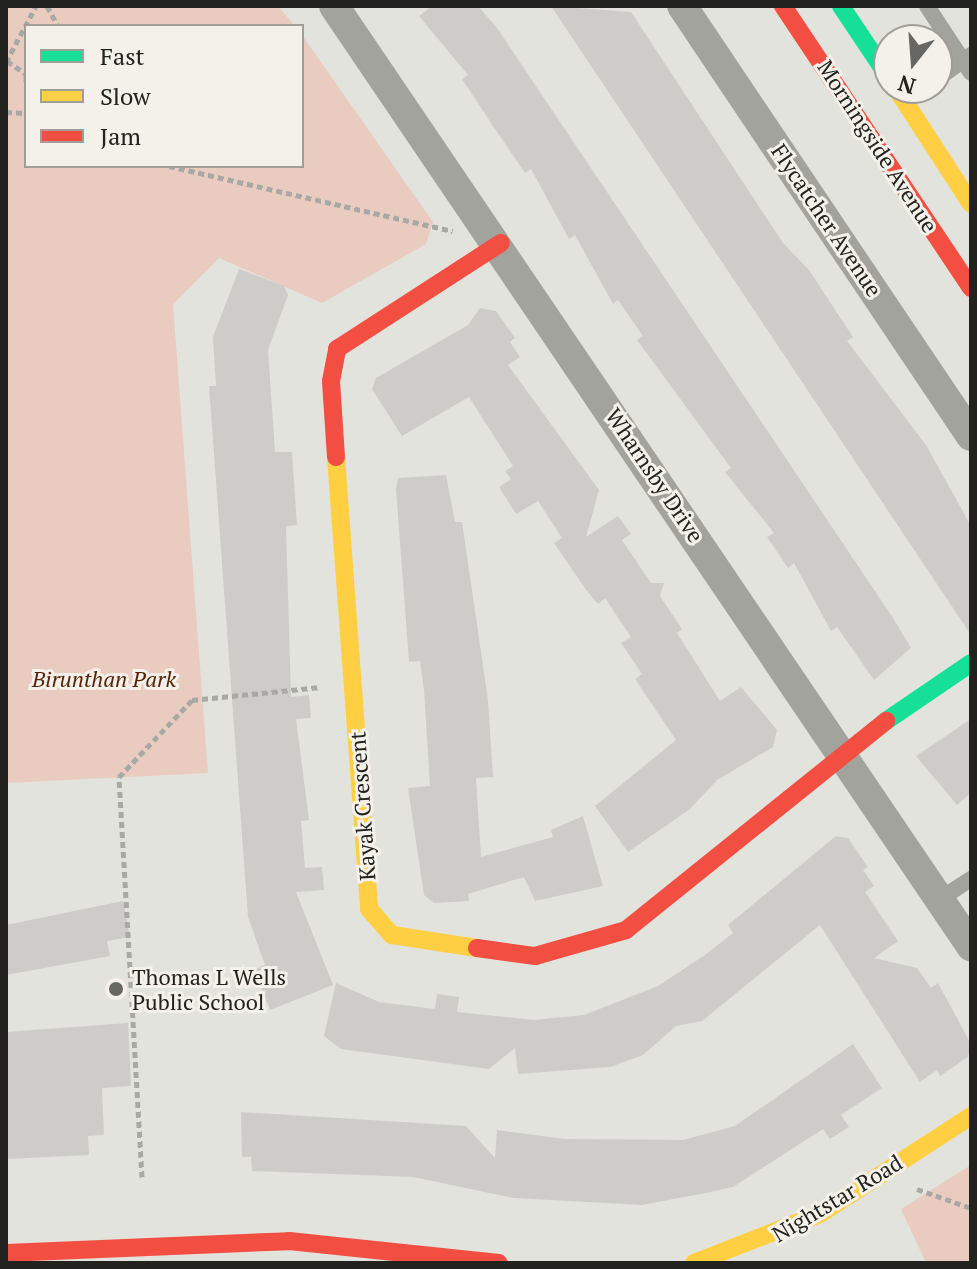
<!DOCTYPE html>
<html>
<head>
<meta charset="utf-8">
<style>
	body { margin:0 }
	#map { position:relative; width:977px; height:1269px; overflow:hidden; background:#e3e3de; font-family:"PT Serif",serif }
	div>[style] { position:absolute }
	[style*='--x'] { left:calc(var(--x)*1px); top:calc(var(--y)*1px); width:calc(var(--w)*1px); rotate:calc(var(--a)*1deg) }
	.green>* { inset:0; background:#e9ccbf }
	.building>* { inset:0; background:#cdccc9 }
	.path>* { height:5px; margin-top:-2.5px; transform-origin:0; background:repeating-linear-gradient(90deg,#a8a9a4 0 6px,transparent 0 10px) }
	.lane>* { height:16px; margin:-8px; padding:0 8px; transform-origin:8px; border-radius:8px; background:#a2a39d }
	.street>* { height:30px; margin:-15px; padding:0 15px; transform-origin:15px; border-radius:15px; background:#a2a39d }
	.fast>* { height:18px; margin:-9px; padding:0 9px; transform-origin:9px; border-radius:9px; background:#16e098 }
	.slow>* { height:18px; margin:-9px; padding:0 9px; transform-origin:9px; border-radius:9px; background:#ffcf43 }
	.jam>* { height:18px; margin:-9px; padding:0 9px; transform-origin:9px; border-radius:9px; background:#f24e42 }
	.dots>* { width:22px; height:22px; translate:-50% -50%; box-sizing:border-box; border:4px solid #f3f1e9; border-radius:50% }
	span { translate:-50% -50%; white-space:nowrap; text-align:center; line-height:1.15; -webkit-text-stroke:6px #f3f1e9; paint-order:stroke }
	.street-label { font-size:22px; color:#22221f }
	.park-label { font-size:22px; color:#59230b; font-style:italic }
	.poi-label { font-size:22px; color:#22221f }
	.left { translate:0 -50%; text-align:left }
	.frame { position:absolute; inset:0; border:8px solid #22221f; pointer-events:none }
	.legend { position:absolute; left:24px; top:24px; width:280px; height:144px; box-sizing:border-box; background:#f3f1e9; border:2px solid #9f9e98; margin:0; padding:10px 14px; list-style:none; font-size:24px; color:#22221f }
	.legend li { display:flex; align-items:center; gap:16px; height:40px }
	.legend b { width:40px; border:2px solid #9f9e98 }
	.north { position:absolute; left:873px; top:24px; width:80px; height:80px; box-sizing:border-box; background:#f3f1e9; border:2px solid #9f9e98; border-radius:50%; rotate:197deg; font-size:22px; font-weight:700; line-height:32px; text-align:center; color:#22221f }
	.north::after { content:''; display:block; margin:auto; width:28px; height:36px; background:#666662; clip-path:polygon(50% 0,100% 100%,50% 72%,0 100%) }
</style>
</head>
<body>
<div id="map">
	<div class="green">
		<div style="clip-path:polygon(6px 6px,278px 6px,295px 26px,26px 26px,26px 166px,302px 166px,302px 35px,433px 222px,426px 244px,322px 303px,219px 258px,173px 304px,208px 773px,6px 783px)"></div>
		<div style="clip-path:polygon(971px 1165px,971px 1263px,926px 1263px,901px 1209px)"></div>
	</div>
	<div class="building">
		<div style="clip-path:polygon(432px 6px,478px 6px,497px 28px,893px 618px,911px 648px,874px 680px,837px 627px,831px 631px,794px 563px,788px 568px,767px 537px,774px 533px,725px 472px,731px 468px,637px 340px,643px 336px,618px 300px,613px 304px,575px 235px,569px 239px,531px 169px,525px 173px,495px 129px,462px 79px,468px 75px,419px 16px)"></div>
		<div style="clip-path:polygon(551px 6px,631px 12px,783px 243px,809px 270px,853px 337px,847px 341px,926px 445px,971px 526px,971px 635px)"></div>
		<div style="clip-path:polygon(239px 269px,284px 286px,288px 295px,268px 350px,275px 452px,292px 452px,297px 525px,286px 526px,291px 697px,309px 695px,311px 718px,296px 719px,309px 820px,301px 821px,305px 868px,322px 867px,324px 890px,296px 892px,333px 985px,270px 1010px,254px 970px,265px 965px,248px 917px,209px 386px,216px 386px,213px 337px)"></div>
		<div style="clip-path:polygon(480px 308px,496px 311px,515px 338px,510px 342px,520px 357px,508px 365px,599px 490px,586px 537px,618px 516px,631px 534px,622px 540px,651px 583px,664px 583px,660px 596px,682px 629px,677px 633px,720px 701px,741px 687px,777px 730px,773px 747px,717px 780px,690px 809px,628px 852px,595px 806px,676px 740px,635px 679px,642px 674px,621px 643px,631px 637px,605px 598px,598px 604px,587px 591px,554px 543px,562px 538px,538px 501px,516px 514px,499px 487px,511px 479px,505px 471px,513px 466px,469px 397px,402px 436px,372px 389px,376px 378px,468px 325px)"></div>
		<div style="clip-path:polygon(446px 475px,455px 522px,462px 522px,488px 700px,493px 777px,476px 778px,481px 857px,553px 837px,551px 830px,583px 816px,603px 886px,535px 901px,524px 877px,468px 894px,469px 901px,434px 903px,424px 895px,408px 788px,430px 786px,424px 690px,420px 661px,409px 662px,396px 489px,398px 478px)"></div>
		<div style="clip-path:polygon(971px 719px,971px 793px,957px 805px,916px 756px)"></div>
		<div style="clip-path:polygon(836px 836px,848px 838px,868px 867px,863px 870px,874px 886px,865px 892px,898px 941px,874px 958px,917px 968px,931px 988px,938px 983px,971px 1044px,968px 1057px,940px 1076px,937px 1070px,920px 1082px,820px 925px,702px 1021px,676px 1026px,643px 1055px,610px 1067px,518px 1074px,515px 1048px,489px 1069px,341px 1049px,324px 1036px,336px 983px,379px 1002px,435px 1009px,437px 994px,459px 997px,457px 1012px,534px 1020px,584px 1015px,658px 986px,705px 955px,733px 933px,728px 925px)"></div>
		<div style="clip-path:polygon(123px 901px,130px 937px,107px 941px,110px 956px,6px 975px,6px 925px)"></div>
		<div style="clip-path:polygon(128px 1023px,131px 1086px,102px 1088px,104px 1135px,88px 1136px,89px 1155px,6px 1159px,6px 1032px)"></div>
		<div style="clip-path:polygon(853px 1044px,882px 1088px,841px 1115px,849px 1127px,830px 1139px,823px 1129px,733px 1187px,711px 1192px,642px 1205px,513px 1198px,413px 1177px,252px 1171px,251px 1157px,242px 1157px,241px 1112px,466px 1126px,495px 1158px,497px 1130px,565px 1139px,683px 1140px,735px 1126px)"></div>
	</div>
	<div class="path">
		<div style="--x:47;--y:6;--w:23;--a:61"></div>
		<div style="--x:7;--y:61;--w:23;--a:34"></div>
		<div style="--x:6;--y:62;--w:64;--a:-61.8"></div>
		<div style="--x:26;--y:75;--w:10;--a:90"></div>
		<div style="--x:6;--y:112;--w:20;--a:3"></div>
		<div style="--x:169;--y:166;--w:291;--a:12.9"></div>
		<div style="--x:142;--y:1177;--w:401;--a:-93.3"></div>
		<div style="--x:119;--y:777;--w:106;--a:-46.5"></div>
		<div style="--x:192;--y:700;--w:129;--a:-5.8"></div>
		<div style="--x:917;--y:1189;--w:57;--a:19.4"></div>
	</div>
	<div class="lane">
		<div style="--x:927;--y:6;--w:80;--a:56.7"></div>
		<div style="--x:937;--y:79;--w:42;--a:-35.2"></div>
		<div style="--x:940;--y:899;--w:37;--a:-33"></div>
	</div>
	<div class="street">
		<div style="--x:334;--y:6;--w:1136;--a:55.88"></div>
		<div style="--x:682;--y:6;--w:518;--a:56.1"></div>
	</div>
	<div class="fast">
		<div style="--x:841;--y:6;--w:87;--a:56.3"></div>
		<div style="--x:886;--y:721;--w:103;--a:-34.3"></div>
	</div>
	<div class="slow">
		<div style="--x:896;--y:88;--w:138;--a:57.1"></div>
		<div style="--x:336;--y:457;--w:453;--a:85.8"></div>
		<div style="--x:369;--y:909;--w:35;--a:49"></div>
		<div style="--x:392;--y:935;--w:86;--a:8.7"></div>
		<div style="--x:694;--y:1263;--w:135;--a:-21.3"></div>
		<div style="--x:820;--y:1214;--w:180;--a:-33"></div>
	</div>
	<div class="jam">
		<div style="--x:783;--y:6;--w:339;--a:56.3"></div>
		<div style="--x:336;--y:457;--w:76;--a:-93.8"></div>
		<div style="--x:331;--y:381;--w:33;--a:-79"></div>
		<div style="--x:337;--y:349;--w:195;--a:-32.9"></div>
		<div style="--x:477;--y:948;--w:59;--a:7.9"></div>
		<div style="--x:535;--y:956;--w:95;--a:-15.9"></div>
		<div style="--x:626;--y:930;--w:334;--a:-38.8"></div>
		<div style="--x:6;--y:1253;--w:283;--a:-2.4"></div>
		<div style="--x:289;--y:1241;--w:211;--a:6"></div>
	</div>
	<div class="dots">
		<div style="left:116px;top:989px;background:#666662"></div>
	</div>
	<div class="street-label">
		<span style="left:878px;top:146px;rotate:57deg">Morningside Avenue</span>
		<span style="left:827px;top:220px;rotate:56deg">Flycatcher Avenue</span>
		<span style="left:655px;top:475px;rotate:56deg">Wharnsby Drive</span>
		<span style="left:362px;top:806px;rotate:-94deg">Kayak Crescent</span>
		<span style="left:837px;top:1198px;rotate:-31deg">Nightstar Road</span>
	</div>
	<div class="park-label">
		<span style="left:104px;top:679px">Birunthan Park</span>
	</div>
	<div class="poi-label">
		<span class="left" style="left:132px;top:989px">Thomas L Wells<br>Public School</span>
	</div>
	<div class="frame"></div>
	<ul class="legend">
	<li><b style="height:10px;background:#16e098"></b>Fast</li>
	<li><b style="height:10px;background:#ffcf43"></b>Slow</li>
	<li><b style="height:10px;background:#f24e42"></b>Jam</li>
	</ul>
	<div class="north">N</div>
</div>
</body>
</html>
